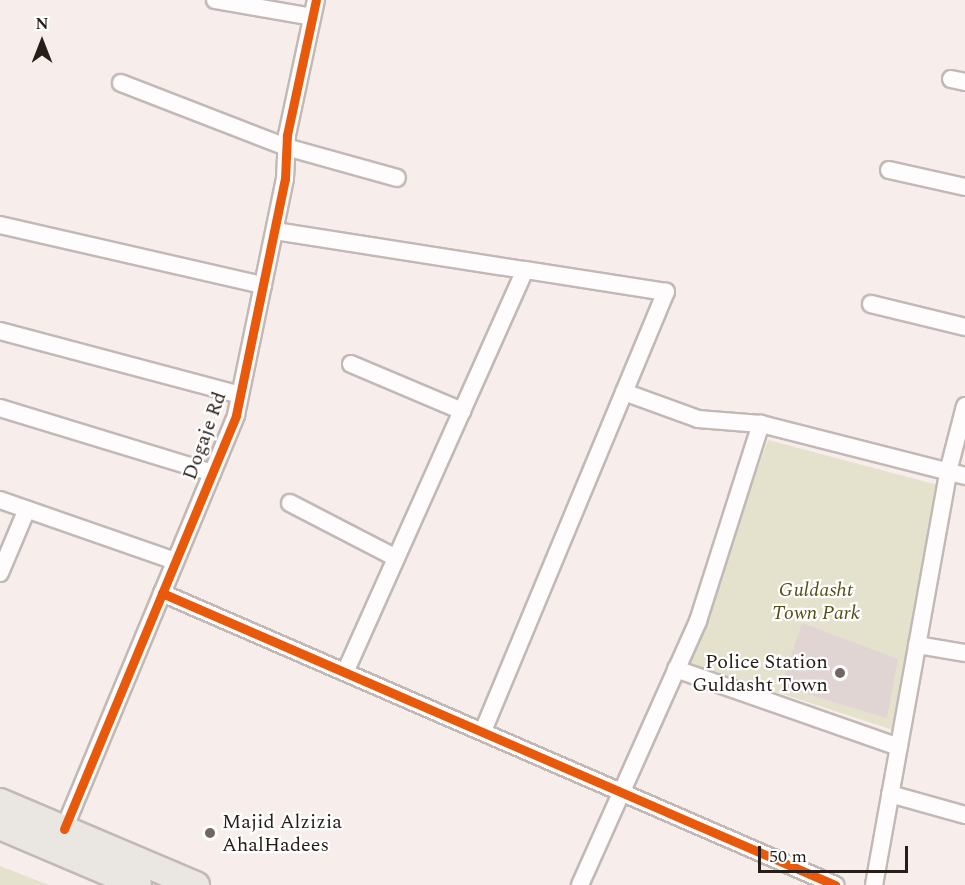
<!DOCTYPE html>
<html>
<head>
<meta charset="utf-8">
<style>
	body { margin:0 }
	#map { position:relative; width:965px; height:885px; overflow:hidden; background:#f7eeeb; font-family:Spectral,serif }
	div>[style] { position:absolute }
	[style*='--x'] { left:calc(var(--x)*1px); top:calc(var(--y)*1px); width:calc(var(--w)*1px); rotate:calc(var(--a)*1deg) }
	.green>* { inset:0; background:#e4e1cc }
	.building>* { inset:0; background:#e1d5d4 }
	.roads { filter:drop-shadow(2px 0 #c2b9b6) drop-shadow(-2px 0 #c2b9b6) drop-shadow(0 2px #c2b9b6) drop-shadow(0 -2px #c2b9b6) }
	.minor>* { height:16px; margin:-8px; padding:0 8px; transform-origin:8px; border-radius:8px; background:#fefcfc }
	.primary>* { height:26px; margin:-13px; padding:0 13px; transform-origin:13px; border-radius:13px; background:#eae6e1 }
	.cycleway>* { height:9px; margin:-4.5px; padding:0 4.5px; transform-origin:4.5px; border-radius:4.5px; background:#e8590c }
	.dots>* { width:16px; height:16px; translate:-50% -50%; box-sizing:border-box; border:3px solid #fff; border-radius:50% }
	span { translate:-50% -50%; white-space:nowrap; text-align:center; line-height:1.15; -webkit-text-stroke:4.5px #fff; paint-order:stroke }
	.street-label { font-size:20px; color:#271e19 }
	.park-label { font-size:20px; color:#515117; font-style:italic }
	.poi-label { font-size:20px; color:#271e19 }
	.right { translate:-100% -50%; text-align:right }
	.left { translate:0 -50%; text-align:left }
	.north { position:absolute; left:12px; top:12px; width:60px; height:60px; -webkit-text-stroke:4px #fff; paint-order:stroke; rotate:0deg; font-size:16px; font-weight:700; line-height:24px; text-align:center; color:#271e19 }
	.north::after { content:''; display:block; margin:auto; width:21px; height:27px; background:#271e19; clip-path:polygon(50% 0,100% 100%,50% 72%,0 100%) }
	.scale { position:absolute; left:758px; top:846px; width:150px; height:27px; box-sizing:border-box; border:3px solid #271e19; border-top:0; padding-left:8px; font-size:18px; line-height:21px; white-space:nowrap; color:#271e19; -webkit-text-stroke:4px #fff; paint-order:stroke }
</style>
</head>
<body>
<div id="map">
	<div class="green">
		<div style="clip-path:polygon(768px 440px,938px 485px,893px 730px,688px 663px)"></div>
		<div style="clip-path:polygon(0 866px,49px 885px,0 885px)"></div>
	</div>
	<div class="building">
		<div style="clip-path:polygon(802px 623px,898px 659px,887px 718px,781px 686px)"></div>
	</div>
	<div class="roads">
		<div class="minor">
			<div style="--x:215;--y:0;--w:98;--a:9.9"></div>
			<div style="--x:951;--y:79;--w:14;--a:12"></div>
			<div style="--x:121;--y:83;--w:177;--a:21.2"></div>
			<div style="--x:286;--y:147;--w:115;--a:15.6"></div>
			<div style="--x:889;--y:170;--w:78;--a:12.6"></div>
			<div style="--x:0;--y:225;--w:270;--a:12.9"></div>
			<div style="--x:275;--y:231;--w:253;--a:8.9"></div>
			<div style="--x:525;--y:270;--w:440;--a:114.1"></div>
			<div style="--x:871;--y:304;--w:97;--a:13.7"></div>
			<div style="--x:0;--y:331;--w:248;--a:14.9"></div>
			<div style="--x:351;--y:364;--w:121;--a:22.9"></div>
			<div style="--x:624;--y:392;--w:79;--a:20"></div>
			<div style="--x:698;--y:419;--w:63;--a:4.5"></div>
			<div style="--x:761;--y:424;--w:211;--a:14.3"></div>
			<div style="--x:0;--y:408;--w:222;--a:17"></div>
			<div style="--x:0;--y:500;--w:185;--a:19.2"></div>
			<div style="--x:290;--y:503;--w:119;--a:27.4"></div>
			<div style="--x:0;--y:573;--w:69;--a:-67.1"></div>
			<div style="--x:162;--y:593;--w:734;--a:23.45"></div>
			<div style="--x:917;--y:645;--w:49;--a:9.5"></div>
			<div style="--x:676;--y:669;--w:236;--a:19.3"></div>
			<div style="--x:483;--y:731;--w:476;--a:-67.4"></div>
			<div style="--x:666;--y:292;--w:143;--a:-171.1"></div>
			<div style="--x:890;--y:794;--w:78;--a:15.6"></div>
			<div style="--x:64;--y:829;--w:448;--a:-67.4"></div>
			<div style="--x:236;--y:415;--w:241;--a:-78.3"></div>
			<div style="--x:285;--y:179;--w:44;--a:-87.4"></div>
			<div style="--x:287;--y:135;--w:138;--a:-77.9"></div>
			<div style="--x:580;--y:885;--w:289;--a:-65.9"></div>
			<div style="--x:698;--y:621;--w:207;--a:-72.3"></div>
			<div style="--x:874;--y:885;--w:420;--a:-79.8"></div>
			<div style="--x:948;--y:472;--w:68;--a:-75.6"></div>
		</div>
		<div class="primary">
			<div style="--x:0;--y:802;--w:213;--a:23"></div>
			<div style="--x:0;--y:826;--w:150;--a:23.1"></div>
		</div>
	</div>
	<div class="cycleway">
		<div style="--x:162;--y:593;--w:734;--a:23.45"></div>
		<div style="--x:64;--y:829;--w:448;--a:-67.4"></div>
		<div style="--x:236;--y:415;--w:241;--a:-78.3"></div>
		<div style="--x:285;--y:179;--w:44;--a:-87.4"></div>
		<div style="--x:287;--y:135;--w:138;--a:-77.9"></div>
	</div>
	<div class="dots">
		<div style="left:840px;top:673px;background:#706762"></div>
		<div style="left:210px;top:833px;background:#706762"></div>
	</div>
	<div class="street-label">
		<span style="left:205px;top:436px;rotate:-70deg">Dogaje Rd</span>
	</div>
	<div class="park-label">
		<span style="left:816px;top:602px">Guldasht<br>Town Park</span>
	</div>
	<div class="poi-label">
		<span class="right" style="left:828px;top:674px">Police Station<br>Guldasht Town</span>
		<span class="left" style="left:222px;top:834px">Majid Alzizia<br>AhalHadees</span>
	</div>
	<div class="north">N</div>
	<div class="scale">50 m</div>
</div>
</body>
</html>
